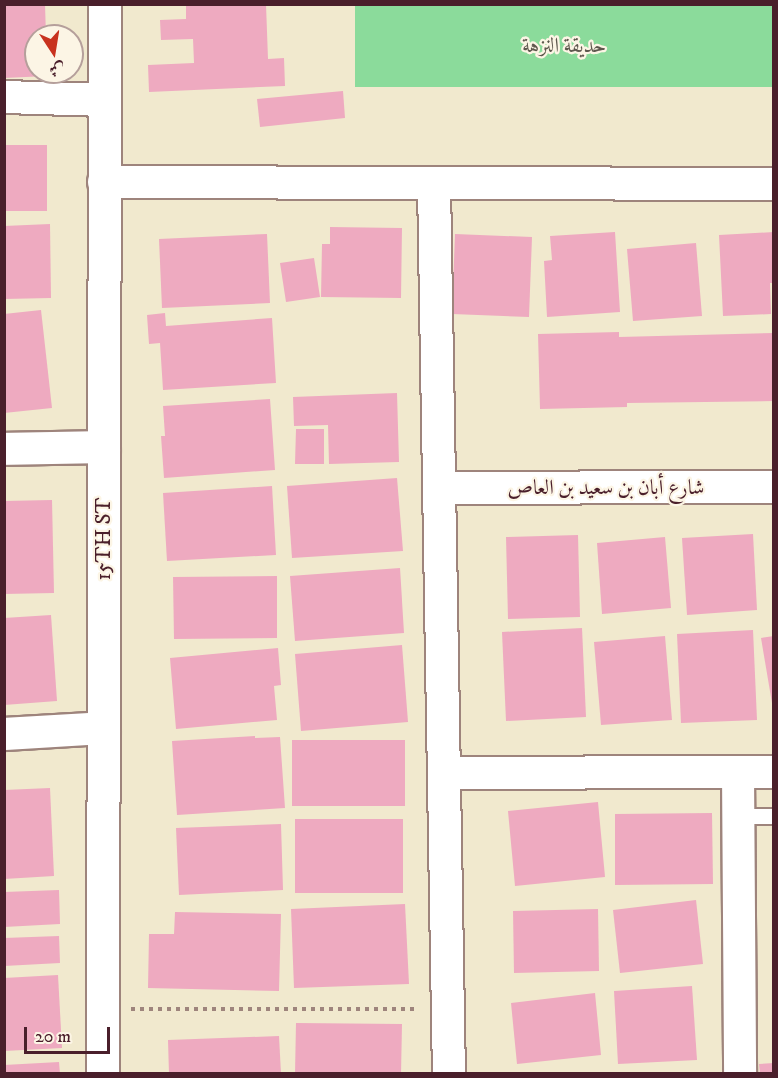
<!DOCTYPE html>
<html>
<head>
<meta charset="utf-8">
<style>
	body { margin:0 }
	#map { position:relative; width:778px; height:1078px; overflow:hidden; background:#f1e9ce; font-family:"IM FELL DW Pica",Amiri,serif }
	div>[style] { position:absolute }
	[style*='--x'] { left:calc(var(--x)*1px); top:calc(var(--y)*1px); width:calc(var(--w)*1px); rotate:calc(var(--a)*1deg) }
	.green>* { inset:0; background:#8bdb9b }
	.building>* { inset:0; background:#eeaac0 }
	.path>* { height:4px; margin-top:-2px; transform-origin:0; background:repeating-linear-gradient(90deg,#9e847c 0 4.5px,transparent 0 9px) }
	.roads { filter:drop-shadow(2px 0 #9e847c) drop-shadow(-2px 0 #9e847c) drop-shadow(0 2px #9e847c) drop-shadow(0 -2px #9e847c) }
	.lane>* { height:15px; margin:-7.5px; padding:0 7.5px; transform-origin:7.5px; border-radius:7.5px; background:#fff }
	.street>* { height:32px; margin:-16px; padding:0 16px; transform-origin:16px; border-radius:16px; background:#fff }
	span { translate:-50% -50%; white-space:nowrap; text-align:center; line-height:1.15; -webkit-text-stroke:4.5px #fcf5e5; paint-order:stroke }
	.park-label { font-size:21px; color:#5e574d }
	.street-label { font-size:21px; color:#4a1f2b }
	.frame { position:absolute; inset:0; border:6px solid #4a1f2b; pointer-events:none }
	.north { position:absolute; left:24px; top:24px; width:60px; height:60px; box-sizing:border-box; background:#fcf5e5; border:2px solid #b59f9b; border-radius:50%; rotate:168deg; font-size:16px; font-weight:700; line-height:24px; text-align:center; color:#4a1f2b }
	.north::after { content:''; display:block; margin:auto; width:21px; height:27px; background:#c8321e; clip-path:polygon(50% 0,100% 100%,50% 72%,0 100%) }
	.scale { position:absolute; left:24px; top:1027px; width:86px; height:27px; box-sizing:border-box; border:3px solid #4a1f2b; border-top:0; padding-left:8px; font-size:18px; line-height:21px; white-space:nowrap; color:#4a1f2b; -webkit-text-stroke:4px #fcf5e5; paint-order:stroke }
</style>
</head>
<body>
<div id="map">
	<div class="green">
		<div style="clip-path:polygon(355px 5px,773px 5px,773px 87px,355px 87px)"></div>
	</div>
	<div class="building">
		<div style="clip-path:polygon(4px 4px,45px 4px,46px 36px,36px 36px,36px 72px,47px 72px,47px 76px,4px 78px)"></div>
		<div style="clip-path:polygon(186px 4px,266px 4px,268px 59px,284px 58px,285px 86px,149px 92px,148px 65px,194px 63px,193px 39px,161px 40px,160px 20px,186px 19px)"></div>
		<div style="clip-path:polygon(343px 91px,345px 118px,260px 127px,257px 99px)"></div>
		<div style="clip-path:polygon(4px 145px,47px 145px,47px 211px,4px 211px)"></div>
		<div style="clip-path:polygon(50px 224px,51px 298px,4px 299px,4px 226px)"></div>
		<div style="clip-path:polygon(330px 227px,402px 228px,401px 298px,321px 297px,322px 244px,330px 244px)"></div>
		<div style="clip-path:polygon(615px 232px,620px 312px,547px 317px,544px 261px,552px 260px,550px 236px)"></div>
		<div style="clip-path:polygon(774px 232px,774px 283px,770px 283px,771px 314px,723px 316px,719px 235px)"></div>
		<div style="clip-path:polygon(267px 234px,270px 303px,162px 308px,159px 239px)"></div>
		<div style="clip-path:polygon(455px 234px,532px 237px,529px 317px,452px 314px)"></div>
		<div style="clip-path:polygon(696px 243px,702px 316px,633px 321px,627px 249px)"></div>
		<div style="clip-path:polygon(314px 258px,320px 297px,286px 302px,280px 263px)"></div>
		<div style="clip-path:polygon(41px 310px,52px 408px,4px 413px,4px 314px)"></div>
		<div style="clip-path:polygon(165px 313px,166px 326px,272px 318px,276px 383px,163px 390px,160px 343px,149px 344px,147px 315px)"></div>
		<div style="clip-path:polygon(619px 332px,619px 337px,774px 333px,774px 401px,627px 403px,627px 407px,540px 409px,538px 334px)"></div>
		<div style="clip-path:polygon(397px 393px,399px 462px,329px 464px,328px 425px,294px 426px,293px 397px)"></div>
		<div style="clip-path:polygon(270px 399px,275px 470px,164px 478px,161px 436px,165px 436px,163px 406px)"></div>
		<div style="clip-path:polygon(296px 429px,324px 429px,324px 464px,295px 464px)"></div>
		<div style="clip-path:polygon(397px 478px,403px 551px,292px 558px,287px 486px)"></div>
		<div style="clip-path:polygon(272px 486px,276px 555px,167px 561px,163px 493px)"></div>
		<div style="clip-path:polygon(52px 500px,54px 593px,4px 594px,4px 501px)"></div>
		<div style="clip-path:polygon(753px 534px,757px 610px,687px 615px,682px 538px)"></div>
		<div style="clip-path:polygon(578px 535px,580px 617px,508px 619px,506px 537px)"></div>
		<div style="clip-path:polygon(665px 537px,671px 608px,602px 614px,597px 543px)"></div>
		<div style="clip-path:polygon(400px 568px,404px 633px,295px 641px,290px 576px)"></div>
		<div style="clip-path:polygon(277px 576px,277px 638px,174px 639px,173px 577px)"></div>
		<div style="clip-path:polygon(51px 615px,57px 701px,4px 705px,4px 618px)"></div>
		<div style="clip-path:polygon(582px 628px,586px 717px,506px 721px,502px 632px)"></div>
		<div style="clip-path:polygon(753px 630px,757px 720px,681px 723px,677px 634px)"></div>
		<div style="clip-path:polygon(665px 636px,672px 720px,601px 725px,594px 642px)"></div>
		<div style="clip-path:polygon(774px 636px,774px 703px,772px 703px,761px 638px)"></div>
		<div style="clip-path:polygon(402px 645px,408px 722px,301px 731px,295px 654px)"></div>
		<div style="clip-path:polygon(278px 648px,281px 685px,274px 686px,277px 720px,176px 729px,170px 658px)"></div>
		<div style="clip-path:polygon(255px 736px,255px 738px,280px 737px,285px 808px,177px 815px,172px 741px)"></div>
		<div style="clip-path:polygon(292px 740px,405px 740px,405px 806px,292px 806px)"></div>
		<div style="clip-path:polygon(50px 788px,54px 876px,4px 879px,4px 790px)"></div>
		<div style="clip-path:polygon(598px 802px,605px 877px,515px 886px,508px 811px)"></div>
		<div style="clip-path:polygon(712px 813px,713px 884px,615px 885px,615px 814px)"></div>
		<div style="clip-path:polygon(295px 819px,403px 819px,403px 893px,295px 893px)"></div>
		<div style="clip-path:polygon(281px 824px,283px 890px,179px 895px,176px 828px)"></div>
		<div style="clip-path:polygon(59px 890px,60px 924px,4px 927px,4px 892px)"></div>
		<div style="clip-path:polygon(696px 900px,703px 964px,620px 973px,613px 910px)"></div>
		<div style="clip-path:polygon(405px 904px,409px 984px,294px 988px,291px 909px)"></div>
		<div style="clip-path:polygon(598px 909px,599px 971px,514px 973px,513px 911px)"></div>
		<div style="clip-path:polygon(175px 912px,281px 914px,279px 991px,148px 988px,149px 934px,174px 934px)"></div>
		<div style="clip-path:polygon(59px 936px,60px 963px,4px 966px,4px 938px)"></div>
		<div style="clip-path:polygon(58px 975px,62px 1048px,4px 1051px,4px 978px)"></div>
		<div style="clip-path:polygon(692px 986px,697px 1060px,618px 1064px,614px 991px)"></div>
		<div style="clip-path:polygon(595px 993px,601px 1055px,517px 1064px,511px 1003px)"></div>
		<div style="clip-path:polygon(296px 1023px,402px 1024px,401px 1074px,295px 1074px)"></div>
		<div style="clip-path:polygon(279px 1036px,281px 1074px,169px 1074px,168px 1040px)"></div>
		<div style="clip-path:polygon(59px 1062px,60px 1074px,4px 1074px,4px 1065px)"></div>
		<div style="clip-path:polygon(774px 1063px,774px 1074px,760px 1074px,759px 1064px)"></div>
	</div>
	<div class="path">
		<div style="--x:131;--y:1009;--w:286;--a:0"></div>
	</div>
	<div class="roads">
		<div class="lane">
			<div style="--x:739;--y:816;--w:35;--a:0"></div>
		</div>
		<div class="street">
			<div style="--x:4;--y:97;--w:101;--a:1.7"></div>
			<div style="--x:104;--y:182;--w:670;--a:0.17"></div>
			<div style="--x:434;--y:183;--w:891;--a:89.04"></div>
			<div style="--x:4;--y:449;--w:100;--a:-1.1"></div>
			<div style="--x:439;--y:488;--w:335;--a:-0.2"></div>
			<div style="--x:4;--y:734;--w:100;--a:-3.4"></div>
			<div style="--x:738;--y:772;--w:302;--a:89.6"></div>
			<div style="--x:444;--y:773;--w:330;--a:-0.2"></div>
			<div style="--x:103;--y:1074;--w:1070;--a:-89.89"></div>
		</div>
	</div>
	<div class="park-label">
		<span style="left:564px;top:46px">حديقة النزهة</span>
	</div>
	<div class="street-label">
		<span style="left:606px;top:488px">شارع أبان بن سعيد بن العاص</span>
		<span style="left:104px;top:539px;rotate:-90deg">15TH ST</span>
	</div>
	<div class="frame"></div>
	<div class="north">ش</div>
	<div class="scale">20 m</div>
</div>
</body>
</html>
